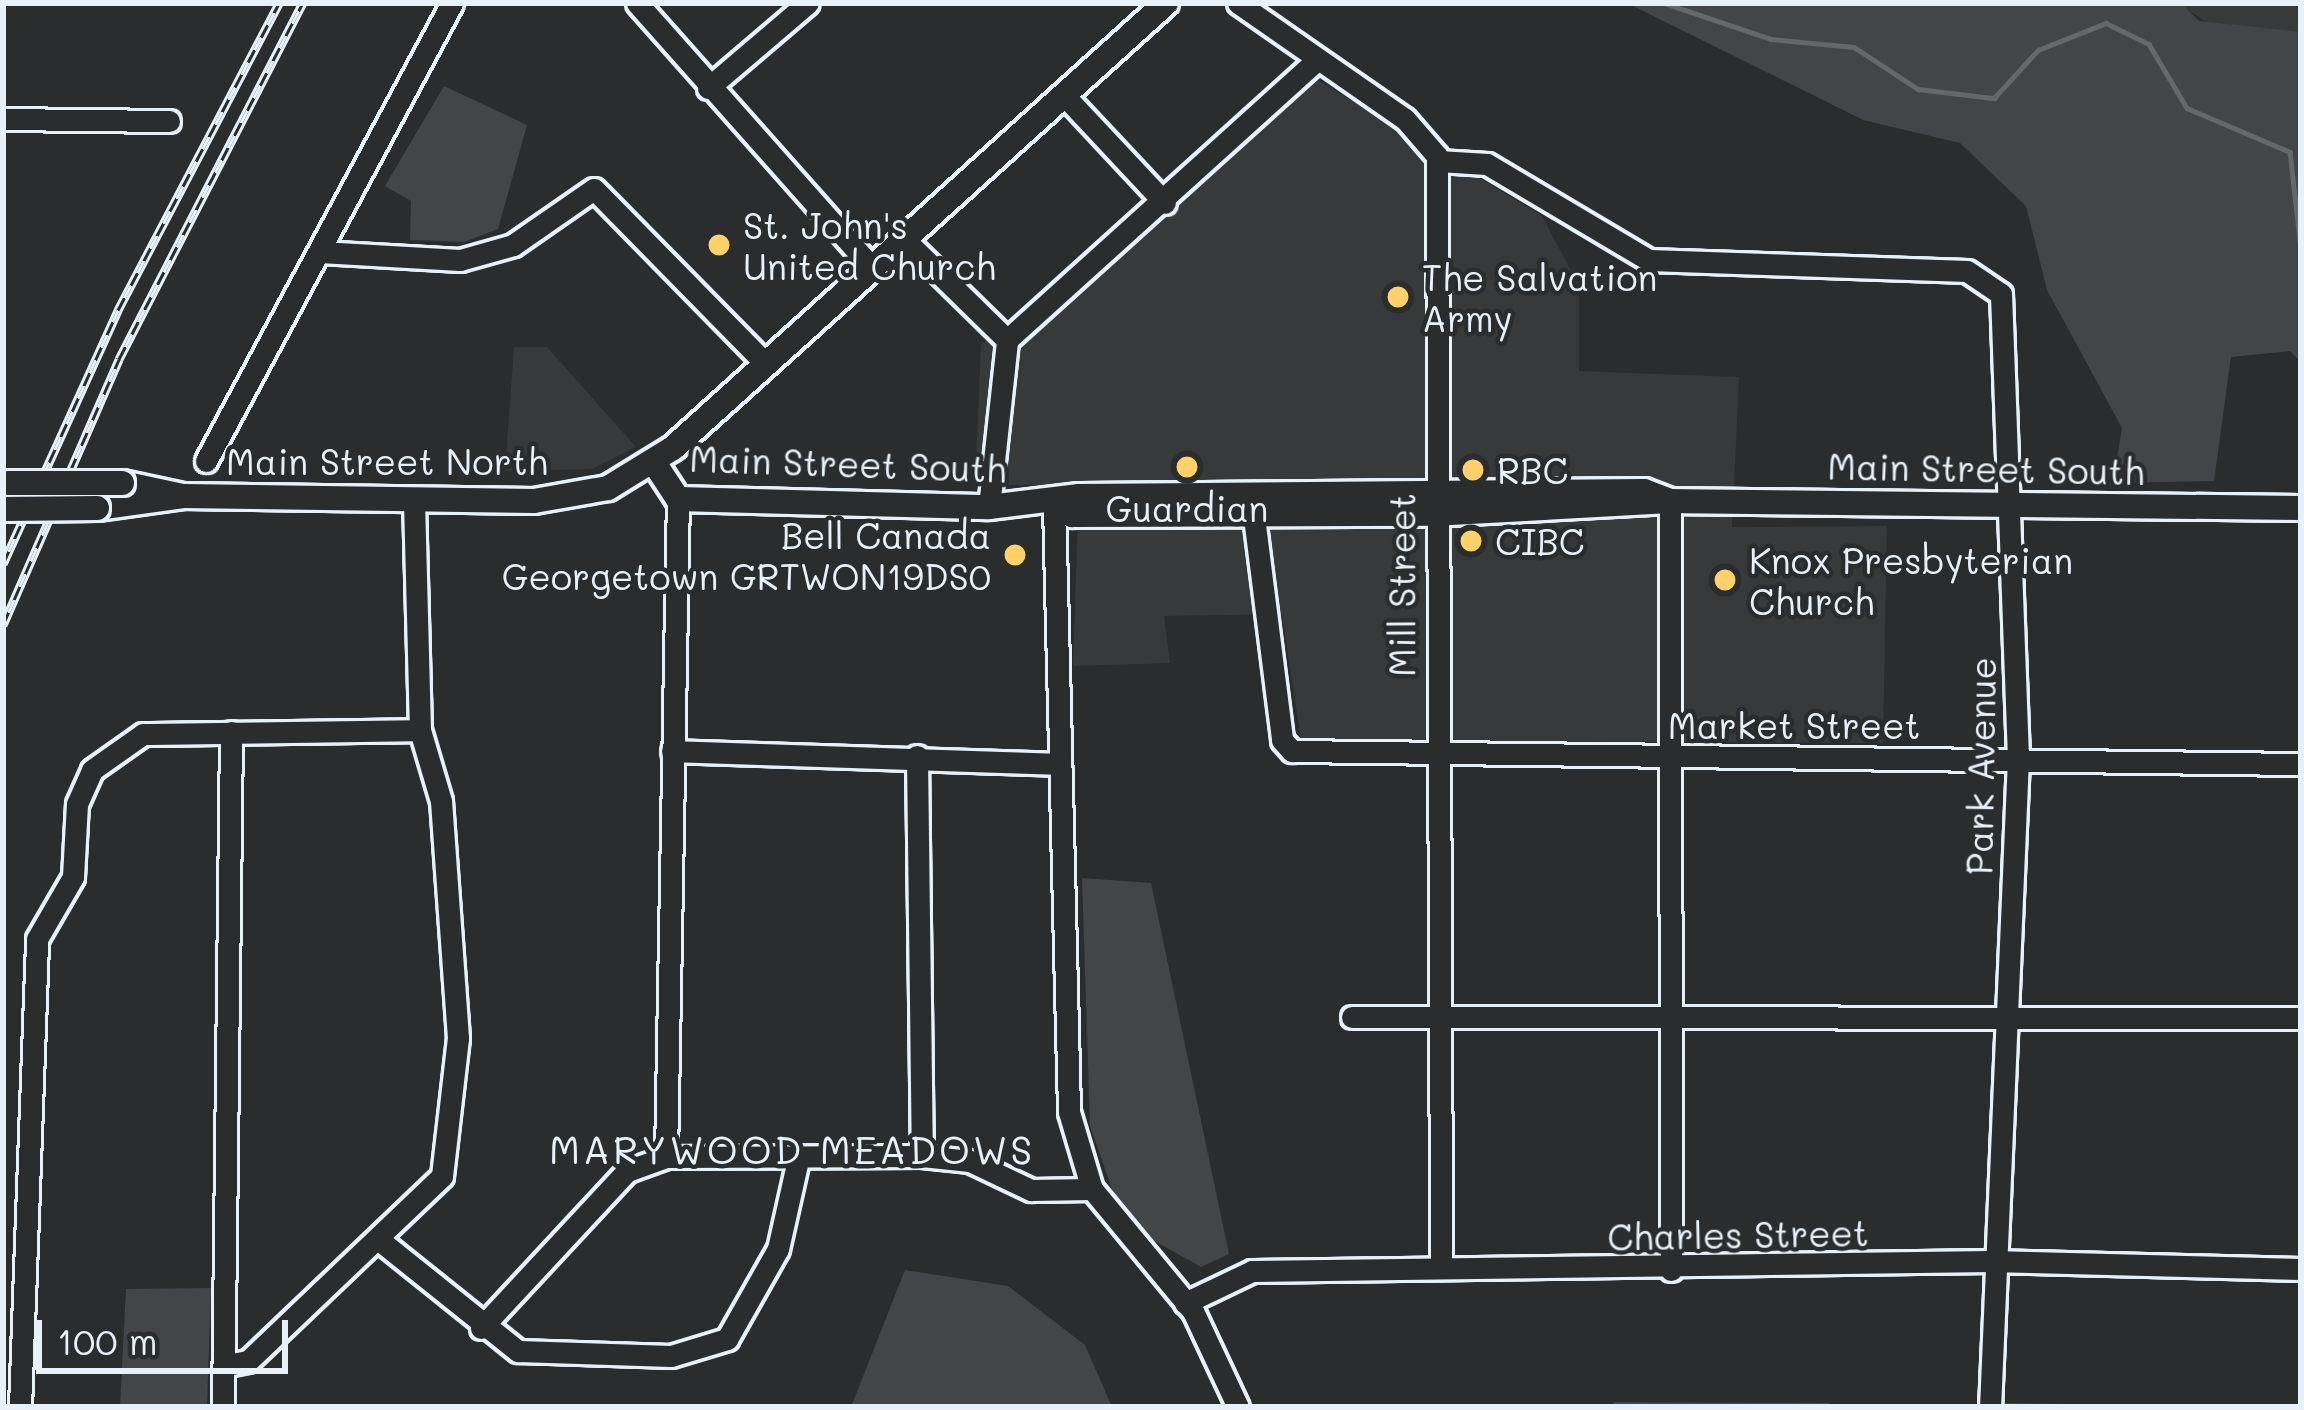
<!DOCTYPE html>
<html>
<head>
<meta charset="utf-8">
<style>
	body { margin:0 }
	#map { position:relative; width:2304px; height:1410px; overflow:hidden; background:#2a2d2e; font-family:Mali,sans-serif }
	div>[style] { position:absolute }
	[style*='--x'] { left:calc(var(--x)*1px); top:calc(var(--y)*1px); width:calc(var(--w)*1px); rotate:calc(var(--a)*1deg) }
	.built>* { inset:0; background:#363a3b }
	.green>* { inset:0; background:#424648 }
	.stream>* { height:4.5px; margin:-2.25px; padding:0 2.25px; transform-origin:2.25px; border-radius:2.25px; background:#63686b }
	.roads { filter:drop-shadow(3px 0 #e8f1f8) drop-shadow(-3px 0 #e8f1f8) drop-shadow(0 3px #e8f1f8) drop-shadow(0 -3px #e8f1f8) }
	.minor>* { height:21px; margin:-10.5px; padding:0 10.5px; transform-origin:10.5px; border-radius:10.5px; background:#2a2d2e }
	.major>* { height:24px; margin:-12px; padding:0 12px; transform-origin:12px; border-radius:12px; background:#2a2d2e }
	.rail>* { height:9px; margin-top:-4.5px; transform-origin:0; background:repeating-linear-gradient(90deg,#2a2d2e 0 14px,#e8f1f8 0 28px); box-sizing:border-box; border-block:3px solid #e8f1f8 }
	.bridges { filter:drop-shadow(3px 0 #e8f1f8) drop-shadow(-3px 0 #e8f1f8) drop-shadow(0 3px #e8f1f8) drop-shadow(0 -3px #e8f1f8) }
	.major-bridge>* { height:24px; margin:-12px; padding:0 12px; transform-origin:12px; border-radius:12px; background:#2a2d2e }
	.dots>* { width:33px; height:33px; translate:-50% -50%; box-sizing:border-box; border:6px solid #2a2d2e; border-radius:50% }
	span { translate:-50% -50%; white-space:nowrap; text-align:center; line-height:1.15; -webkit-text-stroke:9px #2a2d2e; paint-order:stroke }
	.poi-label { font-size:36px; color:#e8f1f8 }
	.left { translate:0 -50%; text-align:left }
	.right { translate:-100% -50%; text-align:right }
	.street-label { font-size:36px; color:#e8f1f8 }
	.neighbourhood-label { font-size:39px; color:#e8f1f8; letter-spacing:3px }
	.frame { position:absolute; inset:0; border:6px solid #e8f1f8; pointer-events:none }
	.scale { position:absolute; left:36px; top:1320px; width:252px; height:54px; box-sizing:border-box; border:6px solid #e8f1f8; border-top:0; padding-left:15px; font-size:36px; line-height:42px; white-space:nowrap; color:#e8f1f8; -webkit-text-stroke:9px #2a2d2e; paint-order:stroke }
</style>
</head>
<body>
<div id="map">
	<div class="built">
		<div style="clip-path:polygon(2178px 3px,2301px 3px,2301px 37px,2213px 27px)"></div>
		<div style="clip-path:polygon(1296px 67px,1542px 216px,1579px 286px,1579px 371px,1739px 377px,1732px 527px,1887px 526px,1883px 743px,1301px 740px,1282px 614px,1164px 616px,1170px 663px,1073px 666px,1079px 485px,975px 485px,981px 345px)"></div>
		<div style="clip-path:polygon(514px 347px,547px 347px,636px 447px,592px 469px,505px 471px)"></div>
	</div>
	<div class="green">
		<div style="clip-path:polygon(1627px 3px,2181px 3px,2199px 21px,2301px 32px,2301px 362px,2290px 351px,2231px 357px,2214px 481px,2113px 483px,2122px 428px,2047px 290px,2026px 206px,1960px 143px,1863px 120px)"></div>
		<div style="clip-path:polygon(444px 86px,527px 125px,498px 229px,464px 242px,410px 240px,411px 201px,385px 186px)"></div>
		<div style="clip-path:polygon(1082px 878px,1151px 883px,1229px 1254px,1201px 1267px,1144px 1235px,1115px 1198px,1090px 1126px)"></div>
		<div style="clip-path:polygon(905px 1270px,1008px 1286px,1085px 1345px,1112px 1407px,851px 1407px)"></div>
		<div style="clip-path:polygon(211px 1288px,207px 1407px,120px 1407px,126px 1289px)"></div>
		<div style="clip-path:polygon(1613px 1402px,1829px 1403px,1832px 1407px,1615px 1407px)"></div>
		<div style="clip-path:polygon(1996px 1403px,2301px 1407px,1996px 1407px)"></div>
	</div>
	<div class="stream">
		<div style="--x:1664;--y:3;--w:113;--a:18.6"></div>
		<div style="--x:1771;--y:39;--w:83;--a:5.5"></div>
		<div style="--x:1854;--y:47;--w:77;--a:33.3"></div>
		<div style="--x:1918;--y:89;--w:77;--a:6.8"></div>
		<div style="--x:1994;--y:98;--w:65;--a:-47.5"></div>
		<div style="--x:2038;--y:50;--w:73;--a:-21.7"></div>
		<div style="--x:2106;--y:23;--w:48;--a:26"></div>
		<div style="--x:2149;--y:44;--w:74;--a:59.3"></div>
		<div style="--x:2187;--y:108;--w:112;--a:23.1"></div>
		<div style="--x:2290;--y:152;--w:98;--a:83.5"></div>
	</div>
	<div class="roads">
		<div class="minor">
			<div style="--x:637;--y:3;--w:353;--a:48.4"></div>
			<div style="--x:1238;--y:3;--w:203;--a:34.8"></div>
			<div style="--x:1405;--y:119;--w:49;--a:49.1"></div>
			<div style="--x:1437;--y:156;--w:1112;--a:89.79"></div>
			<div style="--x:708;--y:88;--w:131;--a:-40.4"></div>
			<div style="--x:1063;--y:94;--w:149;--a:46.9"></div>
			<div style="--x:3;--y:119;--w:166;--a:0.7"></div>
			<div style="--x:1438;--y:161;--w:49;--a:3.5"></div>
			<div style="--x:1487;--y:164;--w:188;--a:30.7"></div>
			<div style="--x:1649;--y:260;--w:318;--a:2"></div>
			<div style="--x:1967;--y:271;--w:41;--a:34.1"></div>
			<div style="--x:2001;--y:294;--w:465;--a:87.9"></div>
			<div style="--x:2018;--y:759;--w:649;--a:92.47"></div>
			<div style="--x:903;--y:238;--w:146;--a:44.4"></div>
			<div style="--x:320;--y:252;--w:140;--a:3.3"></div>
			<div style="--x:460;--y:260;--w:55;--a:-15.8"></div>
			<div style="--x:513;--y:245;--w:98;--a:-34.7"></div>
			<div style="--x:594;--y:189;--w:243;--a:45.5"></div>
			<div style="--x:1007;--y:340;--w:418;--a:-42.1"></div>
			<div style="--x:206;--y:461;--w:520;--a:-61.76"></div>
			<div style="--x:1252;--y:501;--w:241;--a:82.8"></div>
			<div style="--x:1282;--y:740;--w:15;--a:48"></div>
			<div style="--x:1292;--y:751;--w:1009;--a:0.74"></div>
			<div style="--x:1670;--y:501;--w:769;--a:89.93"></div>
			<div style="--x:1054;--y:505;--w:607;--a:88.58"></div>
			<div style="--x:1069;--y:1112;--w:80;--a:73.4"></div>
			<div style="--x:1092;--y:1189;--w:158;--a:50.4"></div>
			<div style="--x:1193;--y:1311;--w:106;--a:64.9"></div>
			<div style="--x:989;--y:507;--w:168;--a:-83.8"></div>
			<div style="--x:672;--y:751;--w:387;--a:1.9"></div>
			<div style="--x:917;--y:756;--w:400;--a:89.3"></div>
			<div style="--x:1352;--y:1017;--w:949;--a:0.06"></div>
			<div style="--x:666;--y:1157;--w:658;--a:-88.96"></div>
			<div style="--x:383;--y:1243;--w:173;--a:38.7"></div>
			<div style="--x:518;--y:1351;--w:153;--a:1.9"></div>
			<div style="--x:671;--y:1356;--w:59;--a:-16.9"></div>
			<div style="--x:727;--y:1339;--w:103;--a:-60.5"></div>
			<div style="--x:778;--y:1249;--w:87;--a:-77.4"></div>
			<div style="--x:1185;--y:1303;--w:74;--a:-25.5"></div>
			<div style="--x:1252;--y:1271;--w:739;--a:-0.78"></div>
			<div style="--x:1991;--y:1261;--w:310;--a:1.5"></div>
			<div style="--x:481;--y:1328;--w:214;--a:-47.1"></div>
			<div style="--x:627;--y:1171;--w:41;--a:-19.7"></div>
			<div style="--x:666;--y:1157;--w:256;--a:-0.2"></div>
			<div style="--x:922;--y:1156;--w:48;--a:5.9"></div>
			<div style="--x:970;--y:1161;--w:68;--a:25.4"></div>
			<div style="--x:1031;--y:1190;--w:61;--a:-0.9"></div>
			<div style="--x:227;--y:1365;--w:21;--a:-11"></div>
			<div style="--x:248;--y:1361;--w:268;--a:-43.6"></div>
			<div style="--x:442;--y:1176;--w:139;--a:-83.4"></div>
			<div style="--x:458;--y:1038;--w:238;--a:-94.1"></div>
			<div style="--x:441;--y:801;--w:74;--a:-106.5"></div>
			<div style="--x:420;--y:730;--w:232;--a:-91.5"></div>
			<div style="--x:20;--y:1407;--w:468;--a:-87.9"></div>
			<div style="--x:37;--y:939;--w:72;--a:-59.9"></div>
			<div style="--x:73;--y:877;--w:73;--a:-86.9"></div>
			<div style="--x:77;--y:804;--w:37;--a:-66"></div>
			<div style="--x:92;--y:770;--w:62;--a:-35.2"></div>
			<div style="--x:143;--y:734;--w:277;--a:-0.8"></div>
			<div style="--x:223;--y:1407;--w:675;--a:-89.32"></div>
		</div>
		<div class="major">
			<div style="--x:655;--y:464;--w:42;--a:56.7"></div>
			<div style="--x:678;--y:499;--w:311;--a:1.5"></div>
			<div style="--x:989;--y:507;--w:91;--a:-7"></div>
			<div style="--x:1079;--y:496;--w:565;--a:-0.51"></div>
			<div style="--x:1644;--y:491;--w:28;--a:21"></div>
			<div style="--x:1670;--y:501;--w:631;--a:0.64"></div>
			<div style="--x:122;--y:483;--w:62;--a:12"></div>
			<div style="--x:1054;--y:505;--w:21;--a:29"></div>
			<div style="--x:1072;--y:515;--w:360;--a:-0.2"></div>
			<div style="--x:1432;--y:514;--w:238;--a:-3.1"></div>
			<div style="--x:97;--y:508;--w:87;--a:-7.9"></div>
			<div style="--x:183;--y:496;--w:351;--a:0.8"></div>
			<div style="--x:534;--y:501;--w:75;--a:-10"></div>
			<div style="--x:608;--y:488;--w:76;--a:-31.6"></div>
			<div style="--x:673;--y:448;--w:664;--a:-42.07"></div>
		</div>
	</div>
	<div class="rail">
		<div style="--x:3;--y:564;--w:279;--a:-65.6"></div>
		<div style="--x:118;--y:310;--w:347;--a:-62.3"></div>
		<div style="--x:3;--y:625;--w:290;--a:-66.4"></div>
		<div style="--x:119;--y:359;--w:401;--a:-62.7"></div>
	</div>
	<div class="bridges">
		<div class="major-bridge">
			<div style="--x:8;--y:483;--w:114;--a:0"></div>
			<div style="--x:3;--y:509;--w:94;--a:-0.6"></div>
		</div>
	</div>
	<div class="dots">
		<div style="left:719px;top:245px;background:#ffd166"></div>
		<div style="left:1398px;top:297px;background:#ffd166"></div>
		<div style="left:1187px;top:467px;background:#ffd166"></div>
		<div style="left:1473px;top:470px;background:#ffd166"></div>
		<div style="left:1471px;top:541px;background:#ffd166"></div>
		<div style="left:1015px;top:555px;background:#ffd166"></div>
		<div style="left:1725px;top:580px;background:#ffd166"></div>
	</div>
	<div class="poi-label">
		<span class="left" style="left:743px;top:245px">St. John's<br>United Church</span>
		<span class="left" style="left:1422px;top:297px">The Salvation<br>Army</span>
		<span class="left" style="left:1497px;top:470px">RBC</span>
		<span style="left:1187px;top:508px">Guardian</span>
		<span class="right" style="left:991px;top:555px">Bell Canada<br>Georgetown GRTWON19DS0</span>
		<span class="left" style="left:1495px;top:541px">CIBC</span>
		<span class="left" style="left:1749px;top:580px">Knox Presbyterian<br>Church</span>
	</div>
	<div class="street-label">
		<span style="left:387px;top:461px">Main Street North</span>
		<span style="left:848px;top:463px;rotate:2deg">Main Street South</span>
		<span style="left:1986px;top:468px;rotate:1deg">Main Street South</span>
		<span style="left:1401px;top:585px;rotate:-90deg">Mill Street</span>
		<span style="left:1794px;top:725px">Market Street</span>
		<span style="left:1980px;top:766px;rotate:-89deg">Park Avenue</span>
		<span style="left:1738px;top:1234px;rotate:-1deg">Charles Street</span>
	</div>
	<div class="neighbourhood-label">
		<span style="left:792px;top:1149px">MARYWOOD MEADOWS</span>
	</div>
	<div class="frame"></div>
	<div class="scale">100 m</div>
</div>
</body>
</html>
